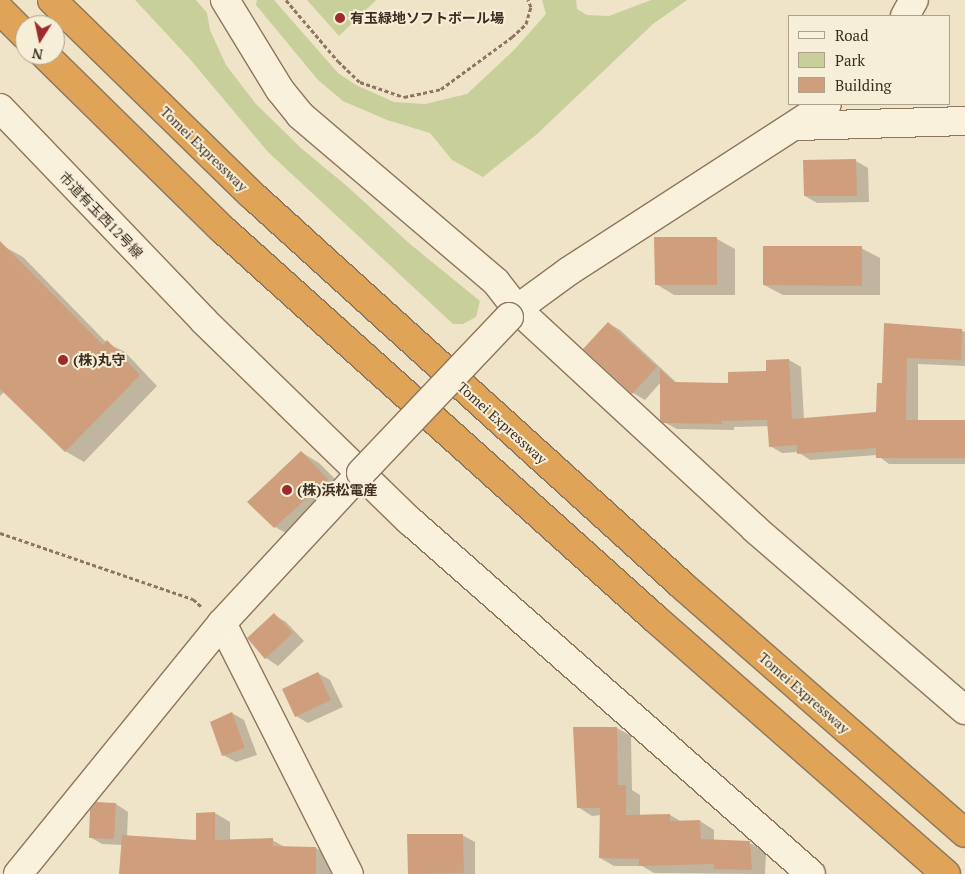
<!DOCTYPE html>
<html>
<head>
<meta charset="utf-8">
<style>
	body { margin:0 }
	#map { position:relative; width:965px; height:874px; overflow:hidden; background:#f0e4c8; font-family:"PT Serif","Noto Sans JP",serif }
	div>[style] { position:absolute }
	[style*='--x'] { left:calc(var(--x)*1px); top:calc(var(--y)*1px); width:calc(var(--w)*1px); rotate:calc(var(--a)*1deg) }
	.green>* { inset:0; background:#c9cf9b }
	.shadow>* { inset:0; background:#0003 }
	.building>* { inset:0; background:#cf9f7d }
	.path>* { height:3px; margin-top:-1.5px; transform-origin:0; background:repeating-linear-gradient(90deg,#8d765c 0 4px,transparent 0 6.5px) }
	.roads { filter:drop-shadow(1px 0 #8d765c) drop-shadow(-1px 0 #8d765c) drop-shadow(0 1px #8d765c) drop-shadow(0 -1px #8d765c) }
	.street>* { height:28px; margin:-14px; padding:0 14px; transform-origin:14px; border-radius:14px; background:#faf1dc }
	.secondary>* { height:28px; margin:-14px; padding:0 14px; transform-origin:14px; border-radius:14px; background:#faf1dc }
	.highway>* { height:28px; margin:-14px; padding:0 14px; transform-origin:14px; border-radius:14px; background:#e0a458 }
	.bridges { filter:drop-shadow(1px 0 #8d765c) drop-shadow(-1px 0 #8d765c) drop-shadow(0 1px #8d765c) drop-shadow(0 -1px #8d765c) }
	.street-bridge>* { height:28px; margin:-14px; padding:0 14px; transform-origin:14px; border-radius:14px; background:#faf1dc }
	.dots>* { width:14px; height:14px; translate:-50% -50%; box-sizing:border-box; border:2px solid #f7eed8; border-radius:50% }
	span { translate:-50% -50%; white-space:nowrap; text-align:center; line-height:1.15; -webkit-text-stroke:4px #f7eed8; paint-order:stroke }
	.poi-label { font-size:14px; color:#3d2e20; font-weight:700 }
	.left { translate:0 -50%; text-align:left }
	.street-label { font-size:14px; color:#3d2e20 }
	.legend { position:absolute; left:788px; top:15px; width:162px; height:90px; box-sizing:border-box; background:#f7eed8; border:1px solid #ada18e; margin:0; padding:6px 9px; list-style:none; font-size:15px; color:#3d2e20 }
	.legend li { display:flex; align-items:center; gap:10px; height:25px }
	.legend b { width:25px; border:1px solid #ada18e }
	.north { position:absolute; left:15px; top:15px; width:50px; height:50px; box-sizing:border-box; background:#f7eed8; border:1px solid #ada18e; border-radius:50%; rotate:190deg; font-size:14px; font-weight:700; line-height:20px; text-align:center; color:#3d2e20 }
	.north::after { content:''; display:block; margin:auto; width:18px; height:22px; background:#9e2a2b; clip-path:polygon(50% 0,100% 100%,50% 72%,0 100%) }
</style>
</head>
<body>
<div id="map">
	<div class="green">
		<div style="clip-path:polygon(135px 0,196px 0,207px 13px,210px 30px,226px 65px,256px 104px,301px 148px,348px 187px,410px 244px,480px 301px,476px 317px,463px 324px,453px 324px,268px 152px,189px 58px)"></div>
		<div style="clip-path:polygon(257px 0,274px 0,338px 73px,356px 85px,394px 102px,425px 104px,467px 94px,514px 50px,546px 14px,542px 0,576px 0,577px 9px,587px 15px,609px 16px,651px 0,687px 0,653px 24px,536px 135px,483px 177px,452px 160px,430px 133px,387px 120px,343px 101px,318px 80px,256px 5px)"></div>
		<div style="clip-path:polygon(307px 0,376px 0,339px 36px)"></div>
	</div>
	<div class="shadow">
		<div style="clip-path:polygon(856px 161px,868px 168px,869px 202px,817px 203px,805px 196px)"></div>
		<div style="clip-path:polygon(717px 239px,735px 249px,735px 295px,674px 295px,656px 284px)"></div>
		<div style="clip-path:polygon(5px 247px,23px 257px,107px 343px,125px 352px,157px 386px,84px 462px,65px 451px,5px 391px,0 396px,0 252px)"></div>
		<div style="clip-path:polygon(861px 248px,880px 258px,880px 295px,783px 295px,764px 285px)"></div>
		<div style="clip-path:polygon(608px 323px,620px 330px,678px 384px,730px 384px,768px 373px,789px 360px,801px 367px,804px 419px,878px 413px,883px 384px,885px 325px,961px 330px,965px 332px,965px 366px,918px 364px,918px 421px,965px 421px,965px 464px,889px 464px,877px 455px,810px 460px,798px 452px,782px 453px,770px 446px,769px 426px,734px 427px,734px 430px,677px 429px,664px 422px,661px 382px,645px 400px,633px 393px)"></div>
		<div style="clip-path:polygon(301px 452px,319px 463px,346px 490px,293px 537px,275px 527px)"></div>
		<div style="clip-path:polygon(274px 615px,286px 622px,304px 641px,278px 666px,266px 658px,249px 639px)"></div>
		<div style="clip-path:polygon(318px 673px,330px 680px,343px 707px,308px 723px,296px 716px)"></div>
		<div style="clip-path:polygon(232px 713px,244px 720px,257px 755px,236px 762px,223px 755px)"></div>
		<div style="clip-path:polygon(617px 728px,631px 736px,632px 790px,640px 795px,640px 815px,670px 815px,682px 822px,700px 821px,714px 830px,714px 841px,752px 844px,766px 853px,765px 874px,654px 873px,642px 866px,614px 866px,600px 858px,601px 815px,592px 816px,578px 807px,574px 729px)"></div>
		<div style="clip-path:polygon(116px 804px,128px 812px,127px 837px,197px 841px,215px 813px,230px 822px,230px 841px,272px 840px,285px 847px,316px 848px,332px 857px,331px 874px,120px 874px,122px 845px,102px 844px,90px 837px)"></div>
		<div style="clip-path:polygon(462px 835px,475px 842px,475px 874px,409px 874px)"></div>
	</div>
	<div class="building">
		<div style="clip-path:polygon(856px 159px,857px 196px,804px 196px,803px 160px)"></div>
		<div style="clip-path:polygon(654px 237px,717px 237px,717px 285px,655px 285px)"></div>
		<div style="clip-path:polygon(0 241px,103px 345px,107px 340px,140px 375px,65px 452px,0 389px)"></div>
		<div style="clip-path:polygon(763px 246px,862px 246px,862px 286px,763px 285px)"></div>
		<div style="clip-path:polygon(608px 322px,657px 367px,632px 394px,583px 349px)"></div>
		<div style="clip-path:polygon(884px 323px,962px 329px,961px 360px,907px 358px,906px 420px,965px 420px,965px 458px,876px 458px,876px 448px,797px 454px,797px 445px,769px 447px,767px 420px,722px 421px,722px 424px,663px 423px,660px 420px,660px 369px,674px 382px,728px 383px,728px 372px,766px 371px,766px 360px,789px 359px,792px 419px,876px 412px,877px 383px,882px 383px)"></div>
		<div style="clip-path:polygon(301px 451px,328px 479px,274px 528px,247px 502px)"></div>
		<div style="clip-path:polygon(274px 613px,293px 633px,265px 659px,247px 638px)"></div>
		<div style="clip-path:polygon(318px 672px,331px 700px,295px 717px,282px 689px)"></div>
		<div style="clip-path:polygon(232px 712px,245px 748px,222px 756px,210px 722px)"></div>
		<div style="clip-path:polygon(573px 727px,617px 727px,618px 785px,626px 785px,626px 815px,670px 814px,670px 821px,700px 820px,701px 839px,750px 841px,752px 870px,714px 869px,714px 864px,639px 866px,639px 859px,599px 858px,600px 808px,577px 808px)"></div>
		<div style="clip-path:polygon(96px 802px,116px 803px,114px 839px,89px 838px,90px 810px)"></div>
		<div style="clip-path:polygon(215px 812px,215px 840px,273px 838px,273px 846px,316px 847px,316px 874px,119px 874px,122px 835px,196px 840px,196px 813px)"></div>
		<div style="clip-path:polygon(407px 834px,463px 834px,464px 873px,408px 874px)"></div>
	</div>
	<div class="path">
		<div style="--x:286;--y:0;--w:80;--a:49.6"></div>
		<div style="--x:338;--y:61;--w:30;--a:44"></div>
		<div style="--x:360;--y:82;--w:46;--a:18.8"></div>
		<div style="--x:404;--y:97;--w:38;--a:-12"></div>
		<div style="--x:441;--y:89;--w:88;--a:-36.2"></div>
		<div style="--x:512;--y:37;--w:19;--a:-43"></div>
		<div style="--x:526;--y:24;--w:18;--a:-74"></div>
		<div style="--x:531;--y:7;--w:8;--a:-113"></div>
		<div style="--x:0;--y:533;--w:204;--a:18.9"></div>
		<div style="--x:193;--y:599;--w:12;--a:42"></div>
	</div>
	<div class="roads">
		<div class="street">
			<div style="--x:797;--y:126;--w:168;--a:-1.7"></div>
			<div style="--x:509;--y:317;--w:11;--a:-45"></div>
			<div style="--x:517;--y:309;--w:324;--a:42.7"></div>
			<div style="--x:755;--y:529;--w:277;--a:40.8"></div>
			<div style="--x:204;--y:321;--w:287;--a:44.2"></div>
			<div style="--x:410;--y:521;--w:534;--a:41.36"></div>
			<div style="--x:222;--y:623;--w:281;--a:63.2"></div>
			<div style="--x:18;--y:874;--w:323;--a:-50.9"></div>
			<div style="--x:222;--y:623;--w:205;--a:-47.2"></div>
		</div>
		<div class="secondary">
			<div style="--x:225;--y:0;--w:105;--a:58.6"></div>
			<div style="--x:280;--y:90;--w:32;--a:51"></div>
			<div style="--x:300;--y:115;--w:257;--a:40.4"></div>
			<div style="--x:496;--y:282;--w:34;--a:52"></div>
			<div style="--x:517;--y:309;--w:64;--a:-36.2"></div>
			<div style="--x:569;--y:271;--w:307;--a:-32.9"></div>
			<div style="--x:905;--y:16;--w:18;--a:-61"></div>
			<div style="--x:0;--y:108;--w:295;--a:46.2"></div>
		</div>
		<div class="highway">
			<div style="--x:52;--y:0;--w:279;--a:44.3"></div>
			<div style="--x:252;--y:195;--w:583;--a:42.22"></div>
			<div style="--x:684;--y:587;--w:373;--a:41.2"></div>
			<div style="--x:0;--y:10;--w:35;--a:45"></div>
			<div style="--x:45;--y:55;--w:247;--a:44.5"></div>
			<div style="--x:221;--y:228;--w:588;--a:41.97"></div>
			<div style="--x:658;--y:621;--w:383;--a:41.3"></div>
		</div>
	</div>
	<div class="bridges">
		<div class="street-bridge">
			<div style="--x:361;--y:473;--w:215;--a:-46.5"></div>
		</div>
	</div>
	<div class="dots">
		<div style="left:340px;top:18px;background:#9e2a2b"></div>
		<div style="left:63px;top:360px;background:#9e2a2b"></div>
		<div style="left:287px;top:490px;background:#9e2a2b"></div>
	</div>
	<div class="poi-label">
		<span class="left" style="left:350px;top:18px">有玉緑地ソフトボール場</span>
		<span class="left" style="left:73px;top:360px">(株)丸守</span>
		<span class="left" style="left:297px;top:490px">(株)浜松電産</span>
	</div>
	<div class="street-label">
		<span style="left:204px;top:149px;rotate:44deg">Tomei Expressway</span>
		<span style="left:101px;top:215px;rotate:46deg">市道有玉西12号線</span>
		<span style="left:502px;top:423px;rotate:42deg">Tomei Expressway</span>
		<span style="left:804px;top:693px;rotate:41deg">Tomei Expressway</span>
	</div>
	<ul class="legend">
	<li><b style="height:6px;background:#faf1dc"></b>Road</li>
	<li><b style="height:14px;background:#c9cf9b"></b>Park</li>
	<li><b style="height:14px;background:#cf9f7d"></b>Building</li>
	</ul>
	<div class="north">N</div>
</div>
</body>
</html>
